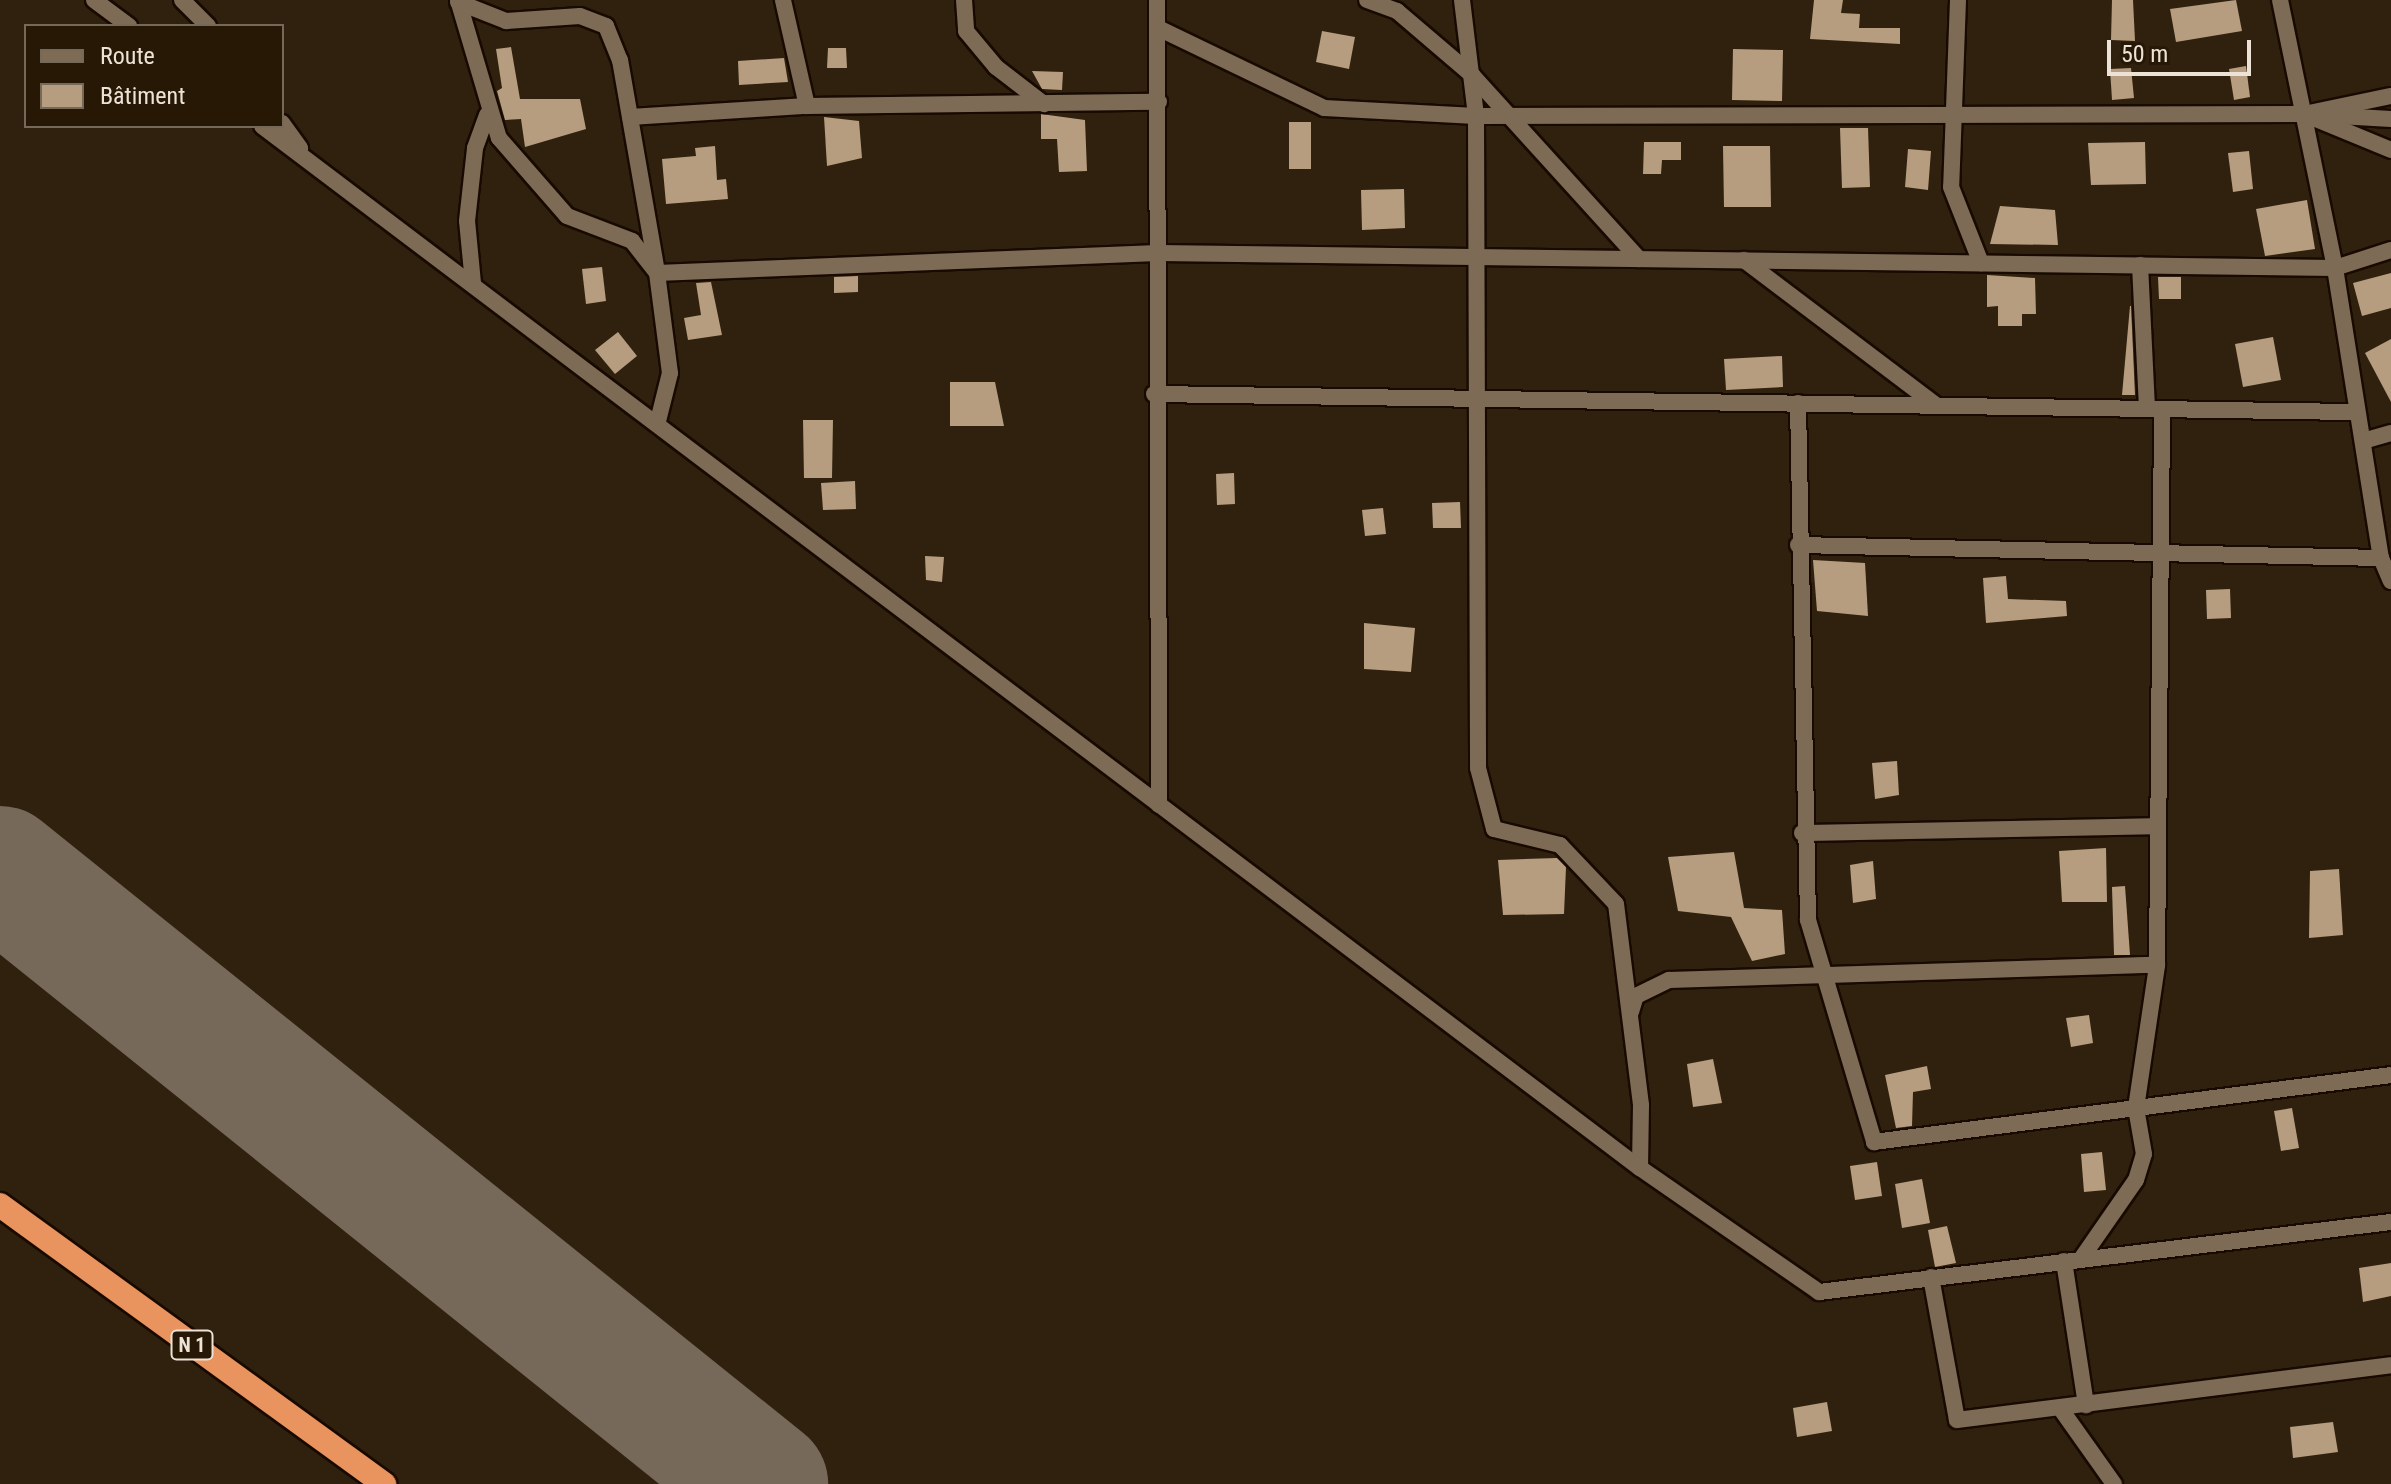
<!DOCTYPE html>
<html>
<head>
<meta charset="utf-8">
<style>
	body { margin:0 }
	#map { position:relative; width:2391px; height:1484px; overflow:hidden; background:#30210e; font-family:"Roboto Condensed",sans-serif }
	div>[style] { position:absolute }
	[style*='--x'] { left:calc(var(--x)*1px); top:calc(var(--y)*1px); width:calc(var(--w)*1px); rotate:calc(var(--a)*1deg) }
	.runway>* { height:130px; margin:-65px; padding:0 65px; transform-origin:65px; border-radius:65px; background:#766959 }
	.building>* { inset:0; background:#b69d80 }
	.roads { filter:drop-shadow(2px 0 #180a00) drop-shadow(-2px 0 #180a00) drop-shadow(0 2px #180a00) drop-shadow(0 -2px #180a00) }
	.street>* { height:16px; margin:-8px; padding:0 8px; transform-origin:8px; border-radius:8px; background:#7d6b56 }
	.highway>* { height:24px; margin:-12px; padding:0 12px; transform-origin:12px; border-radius:12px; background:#e9935e }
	span { translate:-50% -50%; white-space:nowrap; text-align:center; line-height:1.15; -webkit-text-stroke:8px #261805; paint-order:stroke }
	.shield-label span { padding:2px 6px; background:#261805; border:2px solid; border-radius:6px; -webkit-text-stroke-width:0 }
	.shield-label { font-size:20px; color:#ece2d6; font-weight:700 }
	.legend { position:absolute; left:24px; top:24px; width:260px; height:104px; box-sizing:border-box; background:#261805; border:2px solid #756959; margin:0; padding:10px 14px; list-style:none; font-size:24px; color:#ece2d6 }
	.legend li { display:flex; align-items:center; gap:16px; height:40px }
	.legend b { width:40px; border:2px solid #756959 }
	.scale { position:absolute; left:2107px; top:40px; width:144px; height:36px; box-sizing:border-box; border:4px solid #ece2d6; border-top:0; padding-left:10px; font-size:24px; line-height:28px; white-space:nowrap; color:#ece2d6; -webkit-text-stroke:6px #261805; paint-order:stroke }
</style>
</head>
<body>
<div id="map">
	<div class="runway">
		<div style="--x:0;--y:871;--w:979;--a:38.78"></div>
	</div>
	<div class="building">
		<div style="clip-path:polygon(1814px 0,1843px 0,1841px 13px,1860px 14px,1859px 28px,1900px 28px,1900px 44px,1810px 39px)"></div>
		<div style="clip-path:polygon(2112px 0,2133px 0,2135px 41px,2111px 40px)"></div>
		<div style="clip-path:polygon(2236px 0,2242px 31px,2176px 42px,2170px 9px)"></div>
		<div style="clip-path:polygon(1322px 31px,1355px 37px,1349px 69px,1316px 62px)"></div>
		<div style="clip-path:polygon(511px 47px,520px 99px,580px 99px,586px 129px,525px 147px,521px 119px,505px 120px,497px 91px,502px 88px,496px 49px)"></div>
		<div style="clip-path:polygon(828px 48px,846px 48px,847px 68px,827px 68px)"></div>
		<div style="clip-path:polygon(1733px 49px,1783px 50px,1782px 101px,1732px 100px)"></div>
		<div style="clip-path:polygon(784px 58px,788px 82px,739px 85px,738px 61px)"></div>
		<div style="clip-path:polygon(2246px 66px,2250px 97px,2234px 100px,2229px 69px)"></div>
		<div style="clip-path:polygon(2131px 68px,2134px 98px,2112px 100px,2110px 69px)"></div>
		<div style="clip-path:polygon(1032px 71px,1063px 72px,1062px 90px,1042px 89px)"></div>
		<div style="clip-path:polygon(1041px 114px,1085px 120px,1087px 171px,1059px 172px,1057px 139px,1041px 139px)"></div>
		<div style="clip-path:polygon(824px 117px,859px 121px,862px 158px,827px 166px)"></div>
		<div style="clip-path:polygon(1289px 122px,1311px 122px,1311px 169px,1289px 169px)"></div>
		<div style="clip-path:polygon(1840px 128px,1868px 128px,1870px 187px,1842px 188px)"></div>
		<div style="clip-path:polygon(1644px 142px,1681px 142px,1681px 160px,1662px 160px,1661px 174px,1643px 174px)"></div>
		<div style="clip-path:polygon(2145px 142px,2146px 184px,2091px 185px,2088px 143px)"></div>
		<div style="clip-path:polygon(715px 146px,717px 180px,726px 179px,728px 199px,666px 204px,662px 159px,696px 156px,695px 148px)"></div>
		<div style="clip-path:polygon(1723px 146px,1770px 146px,1771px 207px,1724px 207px)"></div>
		<div style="clip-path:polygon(1908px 149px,1931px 151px,1928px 190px,1905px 187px)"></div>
		<div style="clip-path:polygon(2249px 151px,2253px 189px,2233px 192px,2228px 153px)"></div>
		<div style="clip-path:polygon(1404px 189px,1405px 228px,1362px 230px,1361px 190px)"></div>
		<div style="clip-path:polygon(2307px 200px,2315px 249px,2265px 256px,2256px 209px)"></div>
		<div style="clip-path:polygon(2000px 206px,2055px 210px,2058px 245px,1990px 244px)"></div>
		<div style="clip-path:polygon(602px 267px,606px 301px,586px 304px,582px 269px)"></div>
		<div style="clip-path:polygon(2391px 273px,2391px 308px,2362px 316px,2353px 283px)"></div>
		<div style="clip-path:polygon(1987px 275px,2035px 278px,2036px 314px,2022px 314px,2022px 326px,1998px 326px,1998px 306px,1987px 307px)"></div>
		<div style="clip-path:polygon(858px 276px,858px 292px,834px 293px,834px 277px)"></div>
		<div style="clip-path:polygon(2158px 277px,2181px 277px,2181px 299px,2159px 299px)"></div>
		<div style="clip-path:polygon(711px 282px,722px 335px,688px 340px,684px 318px,701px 315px,696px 283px)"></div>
		<div style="clip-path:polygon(2130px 306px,2131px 306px,2135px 395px,2122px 395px)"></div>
		<div style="clip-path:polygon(618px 332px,637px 356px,615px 374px,595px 350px)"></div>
		<div style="clip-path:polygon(2273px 337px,2281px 380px,2243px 387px,2235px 344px)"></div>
		<div style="clip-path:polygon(2391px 339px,2391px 402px,2365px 353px)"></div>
		<div style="clip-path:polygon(1782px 356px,1783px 387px,1726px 390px,1724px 359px)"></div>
		<div style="clip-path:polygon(950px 382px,995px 382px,1004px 426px,950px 426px)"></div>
		<div style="clip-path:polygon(803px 420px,833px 420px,832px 478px,804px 478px)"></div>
		<div style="clip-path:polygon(1234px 473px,1235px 504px,1217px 505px,1216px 474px)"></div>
		<div style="clip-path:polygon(855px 481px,856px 509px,823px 510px,821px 483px)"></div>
		<div style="clip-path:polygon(1460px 502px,1461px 528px,1433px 528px,1432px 503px)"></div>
		<div style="clip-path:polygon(1383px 508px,1386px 534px,1365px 536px,1362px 510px)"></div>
		<div style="clip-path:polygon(925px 556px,944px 557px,942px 582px,926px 580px)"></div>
		<div style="clip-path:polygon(1813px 560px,1865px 563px,1868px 616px,1817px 611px)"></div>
		<div style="clip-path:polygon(2006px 576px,2008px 599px,2066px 601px,2067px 616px,1986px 623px,1983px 578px)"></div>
		<div style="clip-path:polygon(2230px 589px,2231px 618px,2207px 619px,2206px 590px)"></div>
		<div style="clip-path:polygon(1364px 623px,1415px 628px,1411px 672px,1364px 669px)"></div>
		<div style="clip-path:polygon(1897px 761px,1899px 795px,1875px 799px,1872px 763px)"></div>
		<div style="clip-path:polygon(2106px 848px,2107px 902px,2062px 902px,2059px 851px)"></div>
		<div style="clip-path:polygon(1734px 852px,1744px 908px,1782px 910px,1785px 954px,1752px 961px,1731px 917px,1678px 911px,1668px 857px)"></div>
		<div style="clip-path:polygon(1557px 858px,1566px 867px,1564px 914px,1503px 915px,1498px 860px)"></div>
		<div style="clip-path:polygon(1873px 861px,1876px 899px,1853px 903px,1850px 865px)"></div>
		<div style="clip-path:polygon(2339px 869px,2343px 935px,2309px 938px,2310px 871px)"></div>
		<div style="clip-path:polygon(2125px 886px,2130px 955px,2114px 955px,2112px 887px)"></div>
		<div style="clip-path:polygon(2089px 1015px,2093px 1043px,2071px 1047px,2066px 1018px)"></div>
		<div style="clip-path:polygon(1713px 1059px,1722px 1103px,1693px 1107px,1687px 1064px)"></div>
		<div style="clip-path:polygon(1927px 1066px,1931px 1089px,1913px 1092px,1912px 1126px,1896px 1128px,1885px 1075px)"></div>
		<div style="clip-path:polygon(2292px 1108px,2299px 1148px,2281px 1151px,2274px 1111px)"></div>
		<div style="clip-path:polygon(2102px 1152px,2106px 1190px,2084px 1192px,2081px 1154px)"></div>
		<div style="clip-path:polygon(1877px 1162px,1882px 1196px,1855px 1200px,1850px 1166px)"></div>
		<div style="clip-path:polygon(1922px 1179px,1930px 1223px,1902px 1228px,1895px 1184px)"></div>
		<div style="clip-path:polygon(1947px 1226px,1956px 1263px,1935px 1267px,1928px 1230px)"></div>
		<div style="clip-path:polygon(2391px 1263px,2391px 1296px,2363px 1302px,2359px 1268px)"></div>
		<div style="clip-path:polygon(1827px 1402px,1832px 1431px,1797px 1437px,1793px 1408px)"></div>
		<div style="clip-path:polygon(2333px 1422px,2338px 1452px,2293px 1458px,2290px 1427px)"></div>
	</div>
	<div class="roads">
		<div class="street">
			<div style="--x:94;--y:0;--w:44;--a:36.6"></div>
			<div style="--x:182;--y:0;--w:37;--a:45"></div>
			<div style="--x:458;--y:0;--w:144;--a:73.5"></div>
			<div style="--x:499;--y:138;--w:103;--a:48.9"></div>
			<div style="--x:567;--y:216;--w:70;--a:21"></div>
			<div style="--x:632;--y:241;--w:41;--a:52"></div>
			<div style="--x:657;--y:273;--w:101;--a:82.6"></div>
			<div style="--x:670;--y:373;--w:49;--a:104"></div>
			<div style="--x:964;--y:0;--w:31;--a:86"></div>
			<div style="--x:966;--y:31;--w:47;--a:50.2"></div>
			<div style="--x:996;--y:67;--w:61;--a:37.6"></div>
			<div style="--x:1157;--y:0;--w:805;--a:89.86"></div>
			<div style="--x:1367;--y:0;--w:32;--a:20"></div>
			<div style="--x:1397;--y:11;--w:100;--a:40.5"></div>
			<div style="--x:1473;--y:76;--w:247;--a:47.8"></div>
			<div style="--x:1462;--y:0;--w:117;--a:83.1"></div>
			<div style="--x:1476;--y:116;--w:652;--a:89.82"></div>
			<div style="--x:1478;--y:768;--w:63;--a:75.3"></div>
			<div style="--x:1494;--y:829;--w:68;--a:13.6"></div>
			<div style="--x:1560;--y:845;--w:81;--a:46.5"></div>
			<div style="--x:1616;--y:904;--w:203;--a:82.9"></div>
			<div style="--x:1641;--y:1105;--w:63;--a:90.9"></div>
			<div style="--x:1958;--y:0;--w:187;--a:92.1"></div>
			<div style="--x:1951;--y:187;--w:82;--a:68.5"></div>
			<div style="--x:2280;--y:0;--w:274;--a:78.4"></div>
			<div style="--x:2335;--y:268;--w:294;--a:81"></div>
			<div style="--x:2381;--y:558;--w:25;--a:67"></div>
			<div style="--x:458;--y:2;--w:52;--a:21.6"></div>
			<div style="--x:506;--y:21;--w:74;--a:-3.9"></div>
			<div style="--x:580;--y:16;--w:28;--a:21"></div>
			<div style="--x:606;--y:26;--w:37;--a:68"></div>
			<div style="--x:620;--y:60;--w:216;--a:80.1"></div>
			<div style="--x:657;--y:273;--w:501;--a:-2.29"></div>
			<div style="--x:1158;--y:253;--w:1177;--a:0.73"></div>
			<div style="--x:2335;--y:268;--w:59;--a:-17.8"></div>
			<div style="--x:1158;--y:28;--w:184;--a:25.7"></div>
			<div style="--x:1324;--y:108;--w:152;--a:3"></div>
			<div style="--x:1476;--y:116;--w:828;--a:-0.14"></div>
			<div style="--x:2304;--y:114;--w:89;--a:-11.7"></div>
			<div style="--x:807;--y:106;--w:352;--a:-0.7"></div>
			<div style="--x:630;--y:117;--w:177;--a:-3.6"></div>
			<div style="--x:807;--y:106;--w:109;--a:-102.8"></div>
			<div style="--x:2391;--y:119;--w:87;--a:-176.7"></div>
			<div style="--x:2304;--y:114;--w:94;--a:22.5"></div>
			<div style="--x:282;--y:123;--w:31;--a:54"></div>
			<div style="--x:262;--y:126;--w:1728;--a:37.1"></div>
			<div style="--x:1640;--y:1168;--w:218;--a:34.7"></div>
			<div style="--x:1819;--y:1292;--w:576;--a:-6.98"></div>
			<div style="--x:1744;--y:260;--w:241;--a:37.1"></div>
			<div style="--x:2140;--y:265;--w:143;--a:87.2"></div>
			<div style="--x:473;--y:283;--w:62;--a:-95.5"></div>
			<div style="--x:467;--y:221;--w:73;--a:-83.7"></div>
			<div style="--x:475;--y:148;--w:35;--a:-70"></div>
			<div style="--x:1154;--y:394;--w:1202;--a:0.86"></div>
			<div style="--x:1798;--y:403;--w:517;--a:88.89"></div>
			<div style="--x:1808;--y:920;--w:232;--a:73.4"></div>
			<div style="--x:1874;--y:1142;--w:521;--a:-7.38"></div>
			<div style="--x:2363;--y:441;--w:29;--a:-16"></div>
			<div style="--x:1798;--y:545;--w:583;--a:1.28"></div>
			<div style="--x:1802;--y:833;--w:355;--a:-1.1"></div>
			<div style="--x:1631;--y:1012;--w:17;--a:-73"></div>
			<div style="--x:1636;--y:996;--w:37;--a:-26"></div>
			<div style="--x:1669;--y:980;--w:488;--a:-1.8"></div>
			<div style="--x:2081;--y:1259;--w:96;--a:-55.2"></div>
			<div style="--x:2136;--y:1180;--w:27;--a:-73"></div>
			<div style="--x:2144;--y:1154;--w:47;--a:-99.9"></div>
			<div style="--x:2136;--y:1108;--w:145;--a:-81.6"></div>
			<div style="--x:2157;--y:965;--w:556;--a:-89.48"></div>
			<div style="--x:2064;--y:1261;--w:146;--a:81.3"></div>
			<div style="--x:1931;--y:1277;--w:145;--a:79.7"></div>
			<div style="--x:1957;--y:1420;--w:437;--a:-7.2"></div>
			<div style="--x:2060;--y:1408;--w:93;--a:54.6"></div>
		</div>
		<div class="highway">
			<div style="--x:0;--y:1205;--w:475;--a:36"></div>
		</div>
	</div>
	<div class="shield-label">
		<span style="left:192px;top:1345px">N 1</span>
	</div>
	<ul class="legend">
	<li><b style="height:10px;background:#7d6b56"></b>Route</li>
	<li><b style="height:22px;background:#b69d80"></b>Bâtiment</li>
	</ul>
	<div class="scale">50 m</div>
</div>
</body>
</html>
